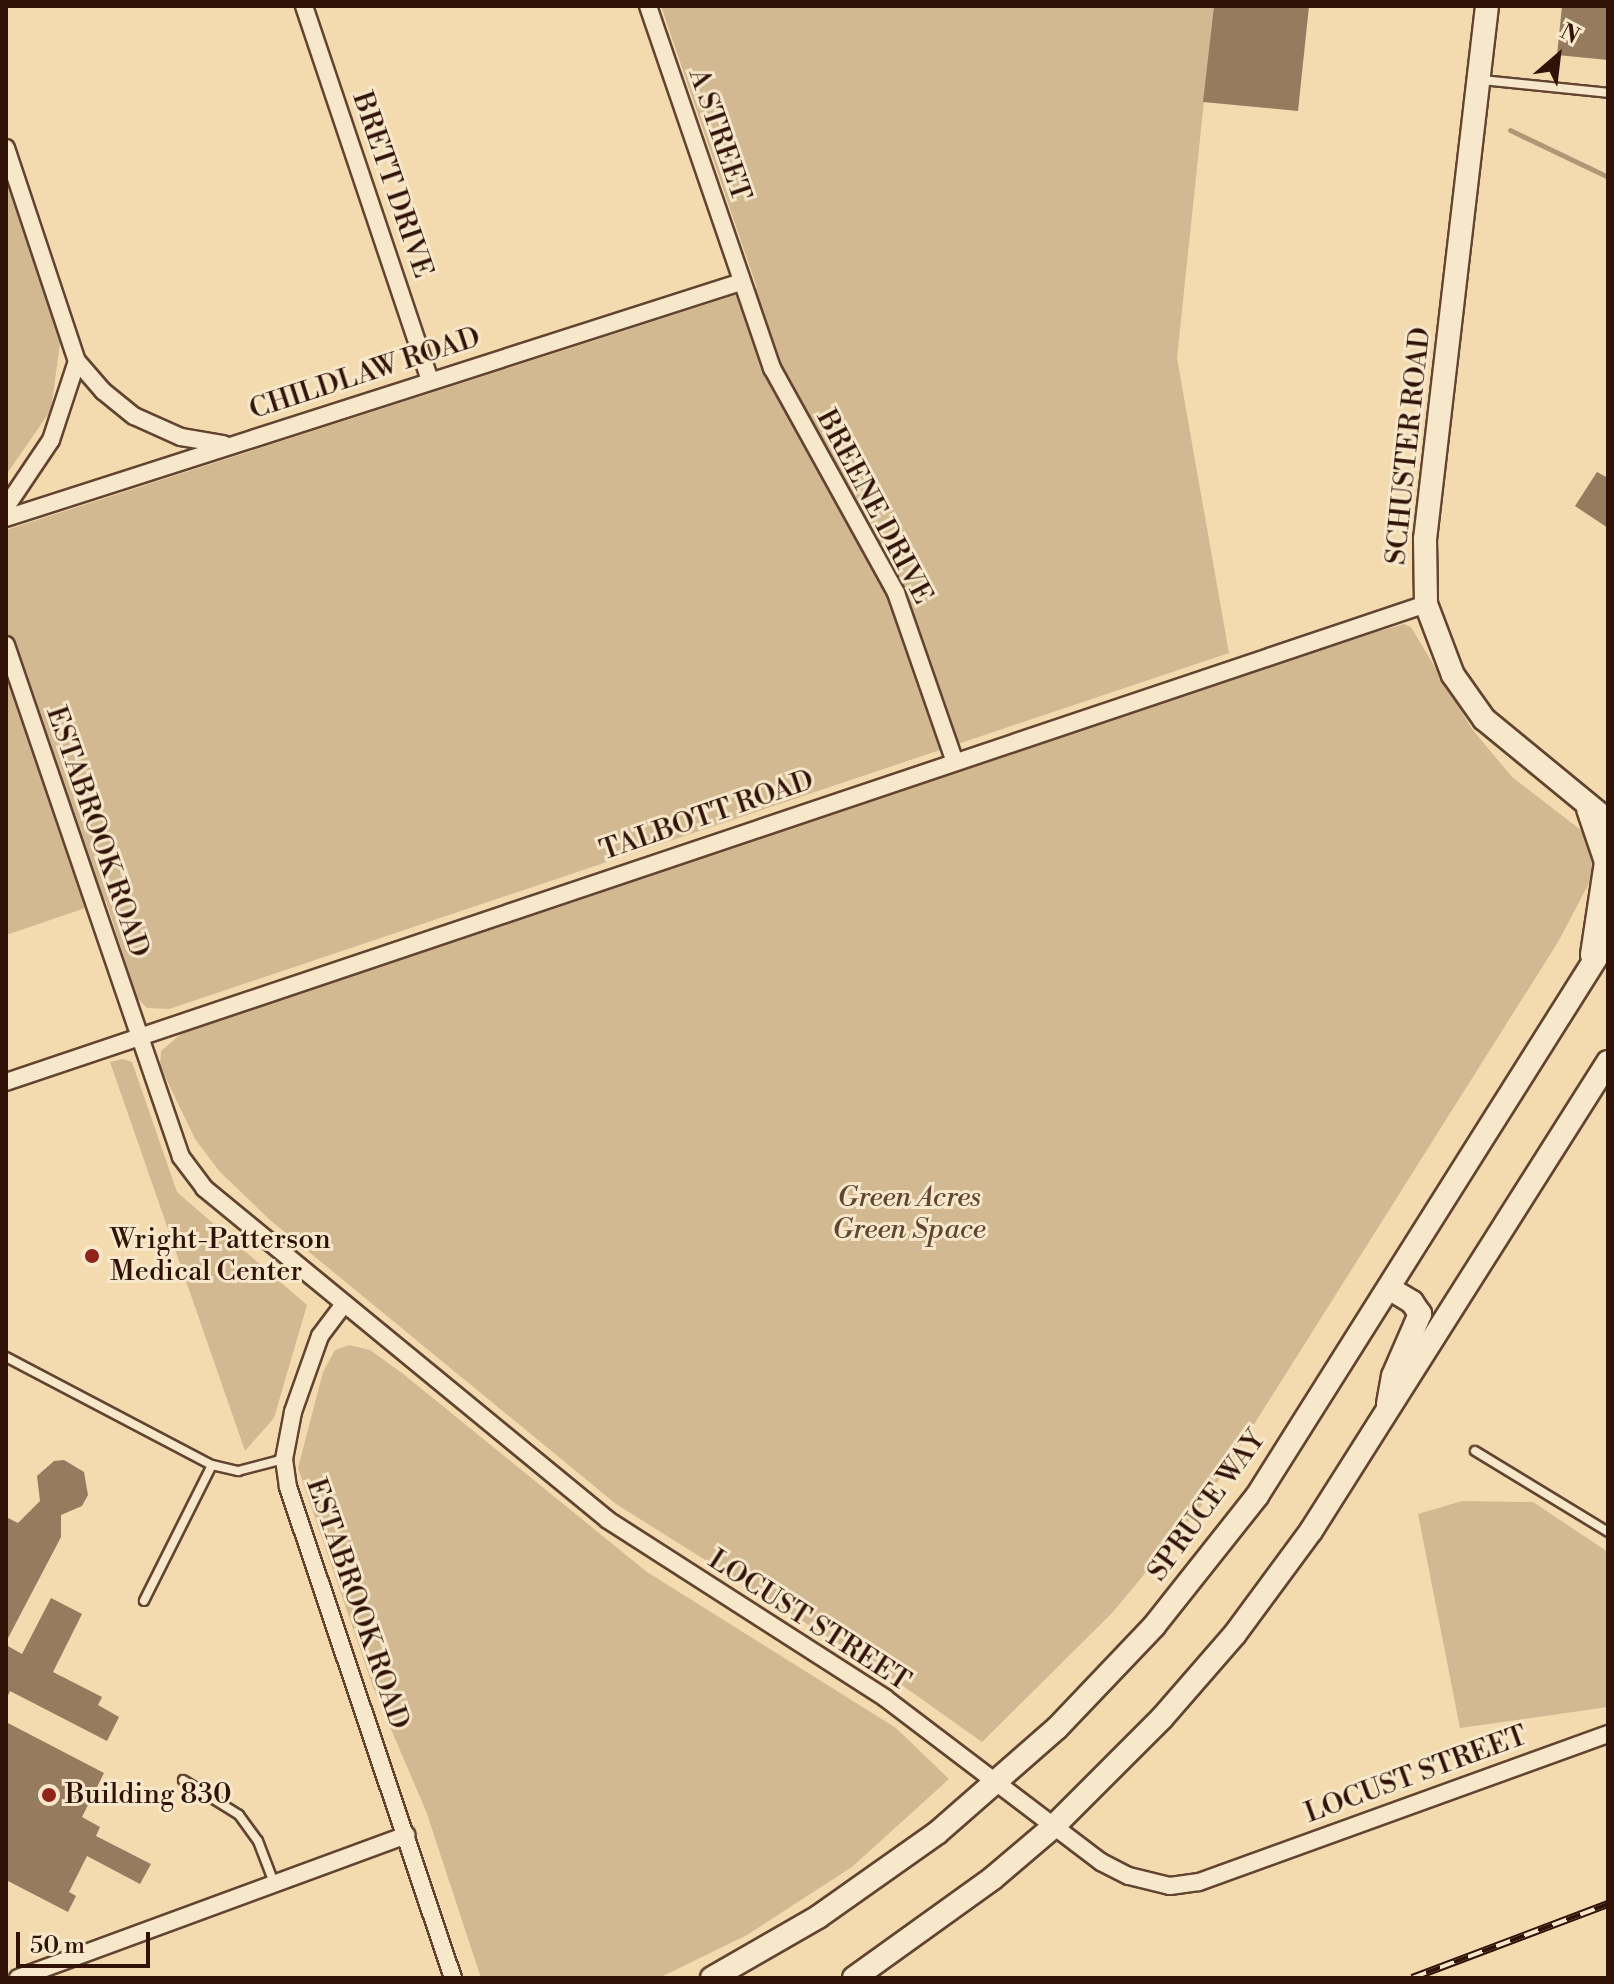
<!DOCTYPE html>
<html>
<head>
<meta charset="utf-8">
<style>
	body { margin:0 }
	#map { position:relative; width:1614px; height:1984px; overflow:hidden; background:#f3dbaf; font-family:"Libre Bodoni",serif }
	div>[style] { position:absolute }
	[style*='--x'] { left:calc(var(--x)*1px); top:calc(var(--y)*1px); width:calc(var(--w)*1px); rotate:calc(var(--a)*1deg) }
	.green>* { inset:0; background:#d2b992 }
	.stream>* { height:5px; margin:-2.5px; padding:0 2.5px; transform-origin:2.5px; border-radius:2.5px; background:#b19776 }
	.building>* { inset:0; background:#967b5e }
	.roads { filter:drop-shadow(2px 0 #624431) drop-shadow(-2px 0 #624431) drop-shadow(0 2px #624431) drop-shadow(0 -2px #624431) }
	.lane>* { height:8px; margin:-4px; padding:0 4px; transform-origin:4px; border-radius:4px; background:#f7e8cb }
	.street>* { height:16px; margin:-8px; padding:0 8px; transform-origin:8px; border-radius:8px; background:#f7e8cb }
	.secondary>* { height:22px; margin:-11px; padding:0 11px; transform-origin:11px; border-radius:11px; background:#f7e8cb }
	.rail>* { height:8px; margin-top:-4px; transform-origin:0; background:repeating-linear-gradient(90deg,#f7e8cb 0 15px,#311207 0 30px); box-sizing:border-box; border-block:2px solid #311207 }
	.dots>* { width:22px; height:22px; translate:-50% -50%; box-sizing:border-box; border:4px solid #f7e8cb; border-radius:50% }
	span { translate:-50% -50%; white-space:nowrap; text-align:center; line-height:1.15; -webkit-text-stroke:6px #f7e8cb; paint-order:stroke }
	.street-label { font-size:28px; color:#311207 }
	.park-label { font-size:28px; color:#614431; font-style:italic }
	.poi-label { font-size:28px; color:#311207 }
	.left { translate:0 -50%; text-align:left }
	.frame { position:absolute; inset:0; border:8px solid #311207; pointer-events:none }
	.north { position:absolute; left:1518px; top:16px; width:80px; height:80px; -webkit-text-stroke:6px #f7e8cb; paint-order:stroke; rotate:28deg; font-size:22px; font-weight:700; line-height:32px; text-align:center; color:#311207 }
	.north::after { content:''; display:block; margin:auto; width:28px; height:36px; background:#311207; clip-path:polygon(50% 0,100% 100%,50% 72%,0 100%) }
	.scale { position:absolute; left:16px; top:1932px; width:134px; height:36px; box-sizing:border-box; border:4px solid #311207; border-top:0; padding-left:10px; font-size:24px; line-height:28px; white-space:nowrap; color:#311207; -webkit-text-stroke:6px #f7e8cb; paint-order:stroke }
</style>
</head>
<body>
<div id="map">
	<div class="green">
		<div style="clip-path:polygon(661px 6px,1214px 6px,1177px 358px,1229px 653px,169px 1009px,147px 1008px,137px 998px,106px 901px,6px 935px,6px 530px,757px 288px)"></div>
		<div style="clip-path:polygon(6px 174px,60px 343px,51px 410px,6px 475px)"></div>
		<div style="clip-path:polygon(1404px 624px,1411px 627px,1472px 729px,1512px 777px,1590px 837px,1595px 872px,1558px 942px,1207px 1499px,1112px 1613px,982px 1742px,882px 1671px,616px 1504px,270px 1220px,219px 1171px,195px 1139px,160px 1066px,161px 1051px,182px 1033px,1295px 656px)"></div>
		<div style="clip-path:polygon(123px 1059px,132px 1062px,177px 1192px,307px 1305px,274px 1418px,245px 1451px,110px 1062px)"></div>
		<div style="clip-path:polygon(349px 1345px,370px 1350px,402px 1373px,647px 1572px,896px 1728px,949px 1779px,852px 1867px,747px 1935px,659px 1978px,481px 1978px,426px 1811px,373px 1687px,298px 1468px,323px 1372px,335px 1350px)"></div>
		<div style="clip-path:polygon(1462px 1501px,1533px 1502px,1608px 1552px,1608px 1707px,1460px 1728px,1418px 1514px)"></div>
	</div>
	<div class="stream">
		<div style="--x:1510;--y:130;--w:109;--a:25.6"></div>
	</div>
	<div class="building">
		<div style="clip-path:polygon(1214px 6px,1309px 6px,1298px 111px,1203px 102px)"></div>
		<div style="clip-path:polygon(1562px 6px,1608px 6px,1608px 60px,1557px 55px)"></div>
		<div style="clip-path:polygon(1597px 472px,1608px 478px,1608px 528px,1575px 506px)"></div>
		<div style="clip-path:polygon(64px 1460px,84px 1472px,88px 1495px,82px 1506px,61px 1515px,61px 1537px,6px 1642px,6px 1517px,18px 1523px,40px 1501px,37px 1476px,54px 1461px)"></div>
		<div style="clip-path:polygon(51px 1598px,82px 1614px,53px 1672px,102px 1697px,98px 1705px,119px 1717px,107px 1741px,10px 1691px,6px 1700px,6px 1645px,22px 1654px)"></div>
		<div style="clip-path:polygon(6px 1722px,104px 1773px,82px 1817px,100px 1827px,96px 1836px,151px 1864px,140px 1884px,87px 1856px,69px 1892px,76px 1896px,68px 1912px,6px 1880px)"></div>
	</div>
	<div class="roads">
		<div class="lane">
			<div style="--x:1481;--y:80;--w:128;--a:5.8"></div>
			<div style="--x:6;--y:1357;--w:233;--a:27.7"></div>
			<div style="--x:212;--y:1465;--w:152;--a:116.6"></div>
			<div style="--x:1475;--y:1451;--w:156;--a:31.3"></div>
			<div style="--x:212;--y:1465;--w:27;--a:13"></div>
			<div style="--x:238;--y:1471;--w:48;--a:-14.6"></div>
			<div style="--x:183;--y:1780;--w:66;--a:32"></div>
			<div style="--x:239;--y:1815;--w:32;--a:54"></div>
			<div style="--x:258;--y:1841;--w:45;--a:69.1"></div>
		</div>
		<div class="street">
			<div style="--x:304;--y:6;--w:396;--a:71.4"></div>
			<div style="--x:648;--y:6;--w:383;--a:71.1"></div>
			<div style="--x:772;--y:368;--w:257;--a:61.1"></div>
			<div style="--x:896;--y:593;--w:177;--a:70.8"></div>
			<div style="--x:6;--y:148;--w:225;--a:71.6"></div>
			<div style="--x:77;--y:361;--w:40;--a:49"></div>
			<div style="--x:103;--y:391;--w:40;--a:39"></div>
			<div style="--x:134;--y:416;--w:51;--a:24.1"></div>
			<div style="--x:181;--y:437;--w:43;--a:9.5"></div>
			<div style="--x:6;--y:507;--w:81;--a:-56.1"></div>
			<div style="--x:51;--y:440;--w:83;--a:-71.8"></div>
			<div style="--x:6;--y:518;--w:772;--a:-17.8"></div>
			<div style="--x:6;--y:645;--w:541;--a:71.13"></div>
			<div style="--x:181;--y:1157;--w:39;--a:53"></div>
			<div style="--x:204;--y:1188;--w:523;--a:39.41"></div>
			<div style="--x:608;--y:1520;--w:329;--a:32.7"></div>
			<div style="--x:885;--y:1698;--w:271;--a:37.2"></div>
			<div style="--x:1101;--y:1862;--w:31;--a:27"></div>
			<div style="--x:1129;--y:1876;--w:42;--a:13.7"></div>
			<div style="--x:1170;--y:1886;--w:29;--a:-8"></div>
			<div style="--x:1199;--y:1882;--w:435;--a:-19.9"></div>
			<div style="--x:6;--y:1082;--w:1498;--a:-18.6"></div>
			<div style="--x:344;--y:1304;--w:40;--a:127"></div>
			<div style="--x:320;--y:1336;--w:81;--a:109.6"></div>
			<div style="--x:293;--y:1412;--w:48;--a:100.8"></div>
			<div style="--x:284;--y:1459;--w:28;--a:82"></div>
			<div style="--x:288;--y:1487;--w:518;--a:71.43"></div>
			<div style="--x:18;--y:1978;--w:414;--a:-20.2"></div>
		</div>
		<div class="secondary">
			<div style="--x:1487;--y:6;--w:537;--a:96.63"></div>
			<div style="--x:1425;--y:539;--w:65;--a:89.1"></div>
			<div style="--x:1426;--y:604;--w:76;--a:69.2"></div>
			<div style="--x:1453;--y:675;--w:54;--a:54.8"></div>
			<div style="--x:1484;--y:719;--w:161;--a:39.4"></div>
			<div style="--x:1588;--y:809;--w:56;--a:71.2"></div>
			<div style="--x:1606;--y:862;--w:94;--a:98.6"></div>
			<div style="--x:1388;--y:1404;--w:28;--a:-80"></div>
			<div style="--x:1393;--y:1376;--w:68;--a:-66.5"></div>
			<div style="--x:1420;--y:1314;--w:14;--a:-124"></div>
			<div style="--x:1412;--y:1302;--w:26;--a:-149"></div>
			<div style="--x:712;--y:1978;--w:122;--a:-29.9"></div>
			<div style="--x:818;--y:1917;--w:146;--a:-35.2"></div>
			<div style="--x:937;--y:1833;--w:159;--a:-41.2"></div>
			<div style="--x:1057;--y:1728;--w:141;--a:-46.4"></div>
			<div style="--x:1154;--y:1626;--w:166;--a:-51.6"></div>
			<div style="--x:1257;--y:1496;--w:658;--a:-57.78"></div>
			<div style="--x:854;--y:1978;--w:171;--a:-35.7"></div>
			<div style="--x:993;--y:1878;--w:79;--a:-40.4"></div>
			<div style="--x:1053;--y:1827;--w:154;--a:-45"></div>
			<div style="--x:1162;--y:1718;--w:111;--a:-49"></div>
			<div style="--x:1235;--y:1634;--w:128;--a:-53.6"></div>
			<div style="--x:1311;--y:1531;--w:555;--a:-57.66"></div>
		</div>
	</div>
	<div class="rail">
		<div style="--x:1412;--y:1978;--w:210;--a:-20.7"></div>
	</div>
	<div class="dots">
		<div style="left:92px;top:1256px;background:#8f2418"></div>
		<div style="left:49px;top:1795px;background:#8f2418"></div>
	</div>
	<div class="street-label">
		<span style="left:719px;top:135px;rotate:71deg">A STREET</span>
		<span style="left:392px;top:185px;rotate:71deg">BRETT DRIVE</span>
		<span style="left:365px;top:374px;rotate:-18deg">CHILDLAW ROAD</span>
		<span style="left:1409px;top:446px;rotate:-84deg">SCHUSTER ROAD</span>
		<span style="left:874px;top:507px;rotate:62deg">BREENE DRIVE</span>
		<span style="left:707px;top:816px;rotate:-19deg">TALBOTT ROAD</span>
		<span style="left:97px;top:832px;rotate:71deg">ESTABROOK ROAD</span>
		<span style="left:1207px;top:1506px;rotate:-54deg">SPRUCE WAY</span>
		<span style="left:357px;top:1604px;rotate:71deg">ESTABROOK ROAD</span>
		<span style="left:809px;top:1621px;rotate:33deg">LOCUST STREET</span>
		<span style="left:1416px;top:1775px;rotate:-20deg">LOCUST STREET</span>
	</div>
	<div class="park-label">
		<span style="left:909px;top:1214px">Green Acres<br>Green Space</span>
	</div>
	<div class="poi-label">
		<span class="left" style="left:110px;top:1256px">Wright-Patterson<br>Medical Center</span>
		<span class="left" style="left:65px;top:1795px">Building 830</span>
	</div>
	<div class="frame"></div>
	<div class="north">N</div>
	<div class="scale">50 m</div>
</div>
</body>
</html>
